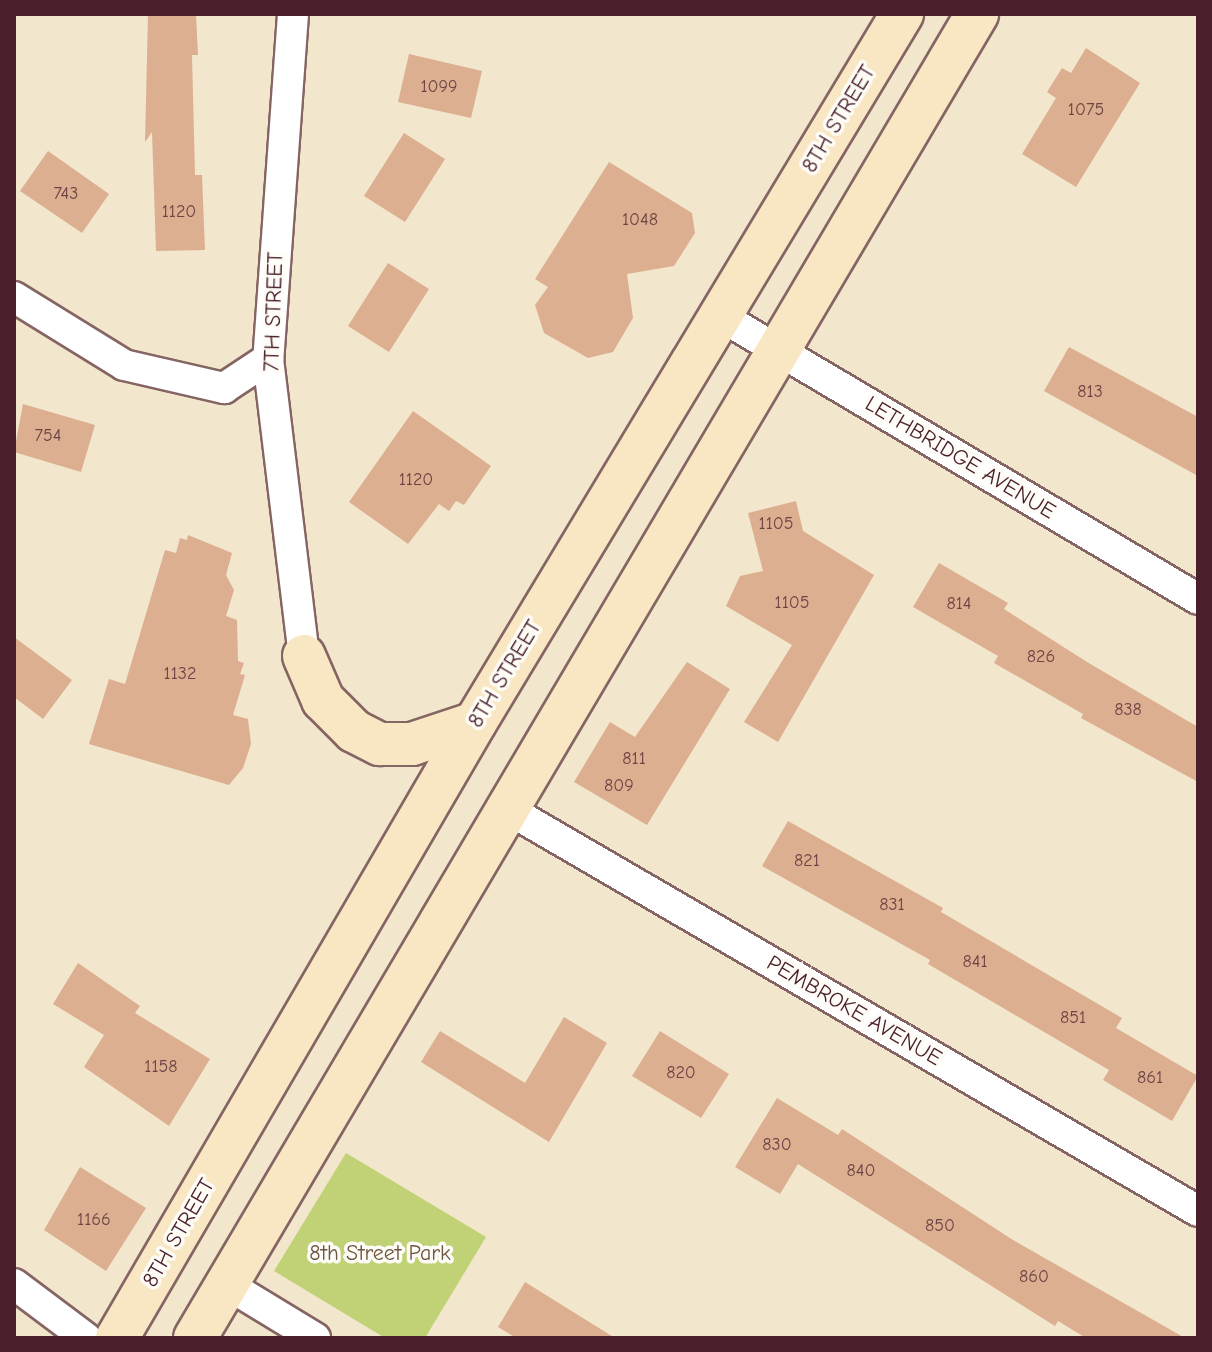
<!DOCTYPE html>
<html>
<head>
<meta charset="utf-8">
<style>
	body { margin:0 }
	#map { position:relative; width:1212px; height:1352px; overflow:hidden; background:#f2e6cc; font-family:"Comic Neue",sans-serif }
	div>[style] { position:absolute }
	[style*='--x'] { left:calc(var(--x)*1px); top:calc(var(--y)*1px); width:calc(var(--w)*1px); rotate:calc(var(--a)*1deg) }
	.green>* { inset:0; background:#c0d275 }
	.building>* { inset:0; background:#dcaf90 }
	.roads { filter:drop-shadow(2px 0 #856563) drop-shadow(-2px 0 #856563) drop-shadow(0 2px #856563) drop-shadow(0 -2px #856563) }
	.minor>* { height:30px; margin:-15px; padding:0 15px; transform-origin:15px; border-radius:15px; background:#fff }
	.secondary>* { height:42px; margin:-21px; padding:0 21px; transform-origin:21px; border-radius:21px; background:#f9e7c3 }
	span { translate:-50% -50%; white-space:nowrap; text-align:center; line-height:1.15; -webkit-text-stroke:7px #fdfcf7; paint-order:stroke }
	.number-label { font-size:18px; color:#6e4344 }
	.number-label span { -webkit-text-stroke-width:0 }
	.street-label { font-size:22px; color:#4a1f2b }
	.park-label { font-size:22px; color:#6d5541 }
	.frame { position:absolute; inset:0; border:16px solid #4a1f2b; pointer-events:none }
</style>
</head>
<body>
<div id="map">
	<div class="green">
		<div style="clip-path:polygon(346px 1153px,486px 1237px,425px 1338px,385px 1338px,274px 1271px)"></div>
	</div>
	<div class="building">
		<div style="clip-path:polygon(148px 14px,196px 14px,198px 55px,192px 55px,195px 175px,202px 175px,205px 250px,156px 251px,152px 132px,145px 142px)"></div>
		<div style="clip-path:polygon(1086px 48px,1140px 83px,1076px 187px,1022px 154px,1056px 98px,1047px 92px,1062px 68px,1071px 73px)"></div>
		<div style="clip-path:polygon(409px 54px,482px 71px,471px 118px,398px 102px)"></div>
		<div style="clip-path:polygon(404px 133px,445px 159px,405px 222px,364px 196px)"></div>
		<div style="clip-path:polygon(48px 151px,109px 194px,82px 233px,20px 191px)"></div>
		<div style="clip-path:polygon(609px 162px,692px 213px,695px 233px,674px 266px,627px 274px,633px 318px,613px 352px,588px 358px,544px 333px,535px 305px,548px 287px,535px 279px)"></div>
		<div style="clip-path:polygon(388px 263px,429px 289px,389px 352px,348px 326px)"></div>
		<div style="clip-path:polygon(1069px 347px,1198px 417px,1198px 476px,1044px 391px)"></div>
		<div style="clip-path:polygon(23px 404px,95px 425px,81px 472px,14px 452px)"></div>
		<div style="clip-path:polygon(413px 411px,491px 466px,464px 505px,456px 501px,449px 511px,439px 504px,408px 544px,349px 502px)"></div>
		<div style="clip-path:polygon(796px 501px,803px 531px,874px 575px,778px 742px,744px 722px,792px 645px,726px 606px,740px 576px,763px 571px,748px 513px)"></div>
		<div style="clip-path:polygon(188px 535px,232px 553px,226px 575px,234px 590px,226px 616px,237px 620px,238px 661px,244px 663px,240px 674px,245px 675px,233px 715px,248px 719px,251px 744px,243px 768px,229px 785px,89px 744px,109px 679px,125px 684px,165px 550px,176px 553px,180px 538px,187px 540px)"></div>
		<div style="clip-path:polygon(939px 563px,1008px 603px,1004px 609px,1087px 662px,1198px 727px,1198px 782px,1081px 718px,1083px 714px,994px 663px,998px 656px,913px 607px)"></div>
		<div style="clip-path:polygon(14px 637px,72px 680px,43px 719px,14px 697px)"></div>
		<div style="clip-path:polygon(687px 662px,730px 689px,647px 825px,574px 782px,610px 722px,635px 737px)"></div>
		<div style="clip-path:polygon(788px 821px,943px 908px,941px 912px,1122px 1018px,1116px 1028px,1198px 1076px,1172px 1121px,1103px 1080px,1109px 1070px,928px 964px,930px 960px,762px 866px)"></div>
		<div style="clip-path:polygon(78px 963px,140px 1006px,135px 1013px,210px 1059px,169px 1126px,84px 1067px,104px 1035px,53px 1004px)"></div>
		<div style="clip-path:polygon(564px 1017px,607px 1043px,549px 1142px,421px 1062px,440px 1031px,525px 1083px)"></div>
		<div style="clip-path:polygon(660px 1031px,729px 1074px,701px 1118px,632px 1076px)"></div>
		<div style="clip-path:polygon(777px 1098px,838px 1135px,842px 1129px,1013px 1240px,1185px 1338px,1086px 1338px,1058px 1321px,1055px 1326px,798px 1164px,780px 1194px,735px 1167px)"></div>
		<div style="clip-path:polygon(80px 1167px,146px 1208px,106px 1271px,44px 1230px)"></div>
		<div style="clip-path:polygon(525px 1282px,615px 1338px,516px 1338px,498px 1327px)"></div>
	</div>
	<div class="roads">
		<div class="minor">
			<div style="--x:293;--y:14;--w:346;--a:94.1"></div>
			<div style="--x:268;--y:359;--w:299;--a:83.1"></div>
			<div style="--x:14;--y:297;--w:129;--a:31.7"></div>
			<div style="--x:124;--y:365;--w:103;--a:13"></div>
			<div style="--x:224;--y:388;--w:53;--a:-33.4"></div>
			<div style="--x:722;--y:317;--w:553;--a:30.64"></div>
			<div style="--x:509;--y:810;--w:797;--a:30.2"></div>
			<div style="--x:14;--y:1284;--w:90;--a:36.9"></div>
			<div style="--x:228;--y:1285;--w:102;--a:31.3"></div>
		</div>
		<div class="secondary">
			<div style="--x:304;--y:656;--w:48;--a:66.6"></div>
			<div style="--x:323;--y:700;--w:44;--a:45"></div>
			<div style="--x:354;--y:731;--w:29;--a:27"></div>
			<div style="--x:380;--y:744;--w:32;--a:0"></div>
			<div style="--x:412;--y:744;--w:66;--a:-18.4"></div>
			<div style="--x:117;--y:1338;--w:712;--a:-59.8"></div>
			<div style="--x:475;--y:723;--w:828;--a:-58.94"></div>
			<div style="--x:195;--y:1338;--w:1538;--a:-59.43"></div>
		</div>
	</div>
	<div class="number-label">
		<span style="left:439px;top:87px">1099</span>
		<span style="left:1086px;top:110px">1075</span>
		<span style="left:66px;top:194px">743</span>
		<span style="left:179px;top:212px">1120</span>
		<span style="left:640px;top:220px">1048</span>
		<span style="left:1090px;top:392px">813</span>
		<span style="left:48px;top:436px">754</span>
		<span style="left:416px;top:480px">1120</span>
		<span style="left:776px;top:524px">1105</span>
		<span style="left:792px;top:603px">1105</span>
		<span style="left:959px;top:604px">814</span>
		<span style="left:1041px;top:657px">826</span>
		<span style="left:180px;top:674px">1132</span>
		<span style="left:1128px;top:710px">838</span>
		<span style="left:634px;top:759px">811</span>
		<span style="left:619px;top:786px">809</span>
		<span style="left:807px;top:861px">821</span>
		<span style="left:892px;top:905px">831</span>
		<span style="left:975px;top:962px">841</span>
		<span style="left:1073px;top:1018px">851</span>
		<span style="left:161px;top:1067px">1158</span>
		<span style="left:681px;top:1073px">820</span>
		<span style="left:1150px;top:1078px">861</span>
		<span style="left:777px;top:1145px">830</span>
		<span style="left:861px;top:1171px">840</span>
		<span style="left:94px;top:1220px">1166</span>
		<span style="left:940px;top:1226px">850</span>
		<span style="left:1034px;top:1277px">860</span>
	</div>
	<div class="street-label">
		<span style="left:839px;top:119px;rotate:-59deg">8TH STREET</span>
		<span style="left:274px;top:312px;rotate:-88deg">7TH STREET</span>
		<span style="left:960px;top:458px;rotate:31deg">LETHBRIDGE AVENUE</span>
		<span style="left:505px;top:674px;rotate:-59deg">8TH STREET</span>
		<span style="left:854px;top:1011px;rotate:30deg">PEMBROKE AVENUE</span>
		<span style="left:179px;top:1233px;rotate:-60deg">8TH STREET</span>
	</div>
	<div class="park-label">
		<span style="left:380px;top:1254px">8th Street Park</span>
	</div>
	<div class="frame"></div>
</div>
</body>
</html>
